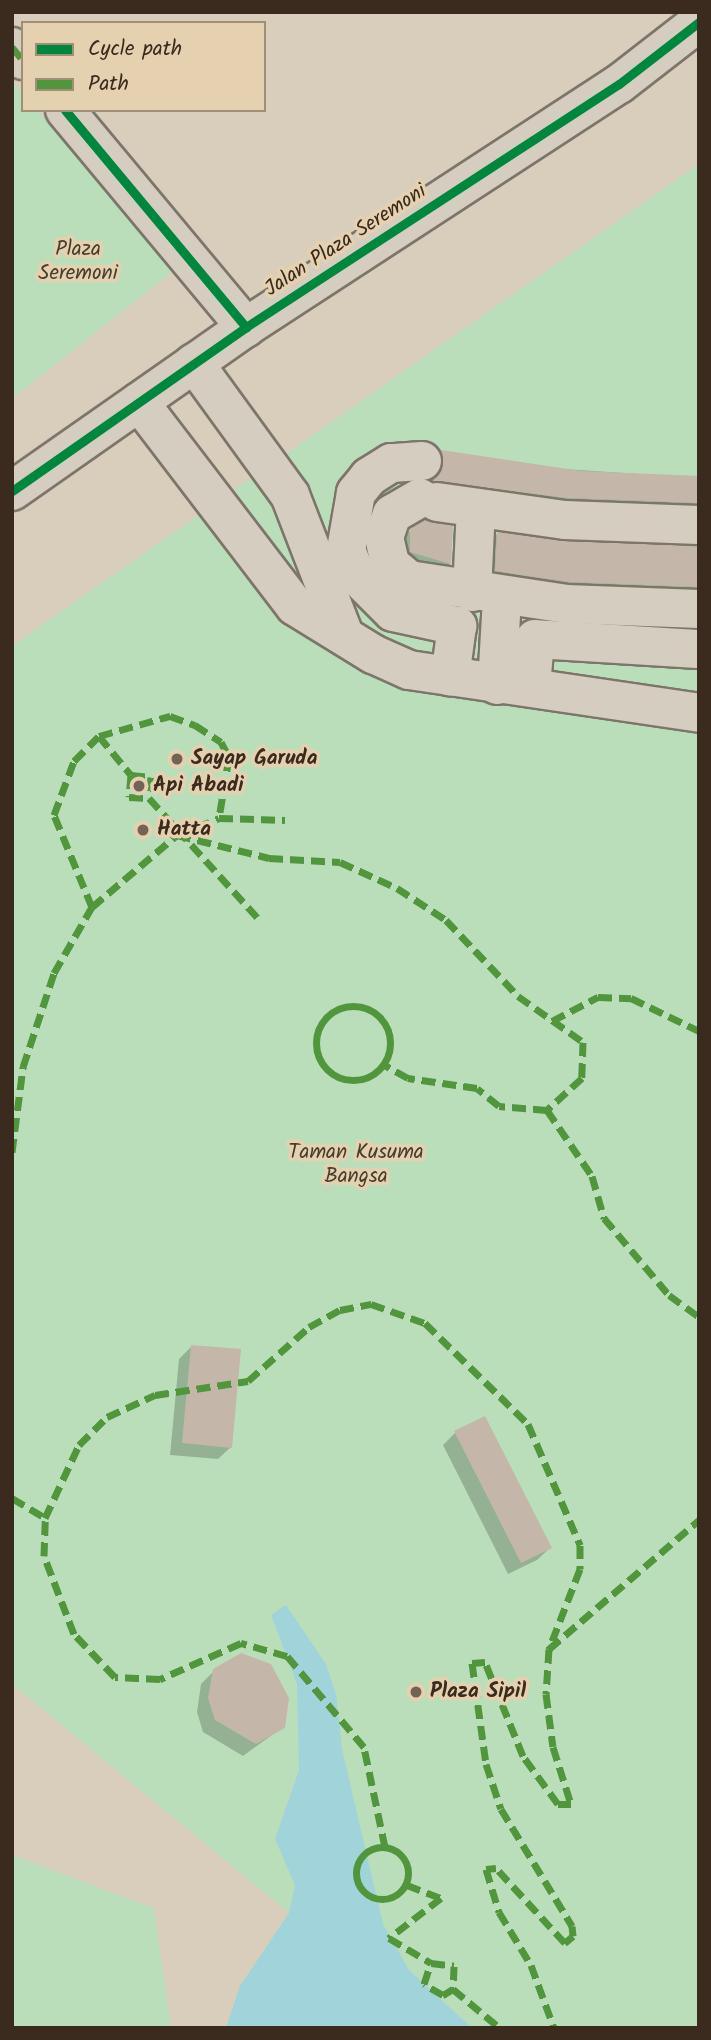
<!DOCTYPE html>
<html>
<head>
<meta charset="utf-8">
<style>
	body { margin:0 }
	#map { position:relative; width:711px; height:2040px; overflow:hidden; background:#d9cebc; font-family:Kalam,sans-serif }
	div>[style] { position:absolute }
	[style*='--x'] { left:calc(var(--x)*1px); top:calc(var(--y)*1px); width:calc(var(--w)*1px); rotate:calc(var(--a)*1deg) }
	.green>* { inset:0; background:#bbdeba }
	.water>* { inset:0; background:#a0d3da }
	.shadow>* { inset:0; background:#0003 }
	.building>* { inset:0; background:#c4b7a9 }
	.roads { filter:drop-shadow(2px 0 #7d756a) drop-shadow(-2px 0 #7d756a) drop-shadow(0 2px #7d756a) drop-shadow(0 -2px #7d756a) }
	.minor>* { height:38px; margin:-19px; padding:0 19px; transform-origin:19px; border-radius:19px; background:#d5cdc0 }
	.quiet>* { height:7px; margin-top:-3.5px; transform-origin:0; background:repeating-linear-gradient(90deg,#51953d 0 14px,transparent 0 21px) }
	.quiet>.ring { margin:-3.5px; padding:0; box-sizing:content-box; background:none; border:7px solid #51953d; border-radius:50% }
	.cycleway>* { height:9px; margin:-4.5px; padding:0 4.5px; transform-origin:4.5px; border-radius:4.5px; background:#00873e }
	.dots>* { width:19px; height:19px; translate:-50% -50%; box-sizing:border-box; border:4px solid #e5d1b0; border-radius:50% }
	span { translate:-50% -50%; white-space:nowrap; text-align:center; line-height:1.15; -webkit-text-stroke:7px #e5d1b0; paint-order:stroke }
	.street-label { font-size:21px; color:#3b2a1e }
	.park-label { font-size:21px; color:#453d2d }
	.poi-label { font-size:21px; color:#3b2a1e; font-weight:700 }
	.left { translate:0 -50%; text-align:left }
	.frame { position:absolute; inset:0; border:14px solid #3b2a1e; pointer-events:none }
	.legend { position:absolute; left:21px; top:21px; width:245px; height:91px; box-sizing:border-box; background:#e5d1b0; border:2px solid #a18e76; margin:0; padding:9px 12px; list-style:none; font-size:21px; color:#3b2a1e }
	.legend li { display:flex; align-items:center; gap:14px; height:35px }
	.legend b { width:35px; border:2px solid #a18e76 }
</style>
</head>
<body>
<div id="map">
	<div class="green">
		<div style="clip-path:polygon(12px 81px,23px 93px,23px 110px,37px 110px,173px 271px,12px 399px)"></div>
		<div style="clip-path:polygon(699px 164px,699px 2028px,226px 2028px,240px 1986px,289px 1913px,12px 1684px,12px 646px)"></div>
		<div style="clip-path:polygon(12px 1855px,154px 1908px,171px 2028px,12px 2028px)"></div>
	</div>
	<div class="water">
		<div style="clip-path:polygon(286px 1605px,326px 1664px,336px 1694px,342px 1749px,383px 1924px,409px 1970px,472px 2028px,226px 2028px,240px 1986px,289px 1913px,295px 1885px,275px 1839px,299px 1770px,297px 1684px,271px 1615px)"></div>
	</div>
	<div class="shadow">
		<div style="clip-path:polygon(441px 452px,504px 465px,699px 478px,699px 520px,430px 484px,429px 464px)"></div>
		<div style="clip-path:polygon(411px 530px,450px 564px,437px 576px,398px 564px,398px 543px)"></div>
		<div style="clip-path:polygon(497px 534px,564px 544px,699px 546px,699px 604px,483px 583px,485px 547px)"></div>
		<div style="clip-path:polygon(191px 1347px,231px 1447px,218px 1459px,170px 1455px,179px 1359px)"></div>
		<div style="clip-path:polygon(455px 1433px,550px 1548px,537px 1560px,508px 1574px,443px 1445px)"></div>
		<div style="clip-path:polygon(214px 1671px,283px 1727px,243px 1756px,203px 1732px,197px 1712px,201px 1684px)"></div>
	</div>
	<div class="building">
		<div style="clip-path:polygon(441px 450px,581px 471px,699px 476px,699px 503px,567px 498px,433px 481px,442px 470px)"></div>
		<div style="clip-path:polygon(425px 520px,453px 526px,451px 564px,410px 552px,410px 529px)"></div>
		<div style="clip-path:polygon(497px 532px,699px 547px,699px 587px,569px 582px,495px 571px)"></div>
		<div style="clip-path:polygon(191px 1345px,241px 1349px,232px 1448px,182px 1443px)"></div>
		<div style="clip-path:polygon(485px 1416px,552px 1548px,521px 1563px,454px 1431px)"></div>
		<div style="clip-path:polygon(241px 1653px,271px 1664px,289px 1698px,285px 1728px,256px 1744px,215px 1720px,208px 1698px,213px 1669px)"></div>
	</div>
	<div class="roads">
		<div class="minor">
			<div style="--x:12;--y:47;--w:17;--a:50"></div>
			<div style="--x:65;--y:110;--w:283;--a:50.2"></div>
			<div style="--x:194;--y:363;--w:163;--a:54"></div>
			<div style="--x:290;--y:495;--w:147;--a:68.9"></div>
			<div style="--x:139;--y:402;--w:257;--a:52.6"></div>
			<div style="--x:295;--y:606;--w:92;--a:31.6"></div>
			<div style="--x:373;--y:654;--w:39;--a:24"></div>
			<div style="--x:409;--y:670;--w:293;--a:8.4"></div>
			<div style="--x:422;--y:461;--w:31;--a:176"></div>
			<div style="--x:391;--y:463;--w:26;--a:148"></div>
			<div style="--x:369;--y:477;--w:21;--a:129"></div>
			<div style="--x:356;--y:493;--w:58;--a:100"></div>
			<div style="--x:346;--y:550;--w:27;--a:68"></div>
			<div style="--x:356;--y:575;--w:52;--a:45"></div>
			<div style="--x:393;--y:612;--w:66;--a:12.3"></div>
			<div style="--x:457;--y:626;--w:51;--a:97.8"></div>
			<div style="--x:12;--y:491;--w:286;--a:-35"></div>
			<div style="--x:246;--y:327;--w:445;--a:-33.1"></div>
			<div style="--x:619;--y:84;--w:101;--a:-37.8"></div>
			<div style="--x:420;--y:498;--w:32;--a:150"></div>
			<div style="--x:392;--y:514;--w:24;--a:109"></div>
			<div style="--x:384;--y:537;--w:28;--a:77"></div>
			<div style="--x:390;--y:564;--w:25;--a:40"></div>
			<div style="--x:409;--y:580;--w:160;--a:8.6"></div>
			<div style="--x:567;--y:604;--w:132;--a:2.2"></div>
			<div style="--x:437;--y:502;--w:129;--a:8"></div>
			<div style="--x:565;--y:520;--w:134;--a:2.1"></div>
			<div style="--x:472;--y:592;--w:84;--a:-87.3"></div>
			<div style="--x:497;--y:685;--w:88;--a:-86.7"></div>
			<div style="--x:531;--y:687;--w:48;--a:-85.2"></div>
			<div style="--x:535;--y:639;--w:164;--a:3.5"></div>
		</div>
	</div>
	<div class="quiet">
		<div style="--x:12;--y:47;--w:17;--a:50"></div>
		<div style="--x:99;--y:736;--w:50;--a:50.6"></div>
		<div style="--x:131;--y:775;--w:22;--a:95"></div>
		<div style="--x:129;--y:797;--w:20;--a:3"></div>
		<div style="--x:131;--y:775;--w:20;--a:6"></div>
		<div style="--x:151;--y:777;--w:21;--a:95"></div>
		<div style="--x:149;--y:798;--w:161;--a:47.8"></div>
		<div style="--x:177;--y:835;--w:95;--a:14"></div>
		<div style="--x:269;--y:858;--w:71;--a:3.2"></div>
		<div style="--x:340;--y:862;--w:63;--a:24.5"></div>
		<div style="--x:397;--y:888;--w:59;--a:33.1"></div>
		<div style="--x:446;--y:920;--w:105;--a:46.5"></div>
		<div style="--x:518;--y:996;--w:80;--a:35.3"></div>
		<div style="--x:583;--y:1042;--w:36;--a:92"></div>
		<div style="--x:582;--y:1078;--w:47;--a:137.6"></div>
		<div style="--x:547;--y:1110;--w:48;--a:-175.2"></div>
		<div style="--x:499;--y:1106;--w:28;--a:-141"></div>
		<div style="--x:477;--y:1088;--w:70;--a:-171.8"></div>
		<div style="--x:408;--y:1078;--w:26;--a:-151"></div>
		<div style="--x:92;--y:907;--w:100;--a:-112.4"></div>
		<div style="--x:54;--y:815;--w:58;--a:-69.7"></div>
		<div style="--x:74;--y:761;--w:35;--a:-45"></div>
		<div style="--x:99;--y:736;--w:74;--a:-15.7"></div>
		<div style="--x:170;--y:716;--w:27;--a:20"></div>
		<div style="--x:195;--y:725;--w:31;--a:33"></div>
		<div style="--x:221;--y:742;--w:17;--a:62"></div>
		<div style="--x:229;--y:757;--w:62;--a:99.3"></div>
		<div class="ring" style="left:316px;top:1006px;width:67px;height:67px"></div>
		<div style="--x:552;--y:1021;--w:52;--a:-27.6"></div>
		<div style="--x:598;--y:997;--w:33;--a:2"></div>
		<div style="--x:631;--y:998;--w:76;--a:25.9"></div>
		<div style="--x:547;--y:1110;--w:80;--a:55.7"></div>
		<div style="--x:592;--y:1176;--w:44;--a:74.1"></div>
		<div style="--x:604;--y:1218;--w:101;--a:49.8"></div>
		<div style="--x:669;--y:1295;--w:37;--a:36"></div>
		<div style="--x:12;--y:1152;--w:86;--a:-82.6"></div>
		<div style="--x:23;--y:1067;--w:99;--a:-71.7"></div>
		<div style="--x:54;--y:973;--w:76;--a:-60.1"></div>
		<div style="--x:92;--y:907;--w:111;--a:-40.3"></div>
		<div style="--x:177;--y:835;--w:45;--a:-22"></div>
		<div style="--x:219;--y:818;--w:66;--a:1.7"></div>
		<div style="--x:12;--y:1498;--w:39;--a:31"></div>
		<div style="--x:549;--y:1649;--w:198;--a:-40.7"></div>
		<div style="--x:385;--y:1847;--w:102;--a:-101.9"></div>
		<div style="--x:364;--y:1747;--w:119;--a:-130.2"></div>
		<div style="--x:287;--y:1656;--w:48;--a:-164.2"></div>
		<div style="--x:241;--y:1643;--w:89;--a:156"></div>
		<div style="--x:160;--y:1679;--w:45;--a:-177.5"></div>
		<div style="--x:115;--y:1677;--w:59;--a:-133.6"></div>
		<div style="--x:74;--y:1634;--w:84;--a:-111"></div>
		<div style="--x:44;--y:1556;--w:38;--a:-88"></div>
		<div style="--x:45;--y:1518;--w:81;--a:-65"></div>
		<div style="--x:79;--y:1445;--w:40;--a:-45"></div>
		<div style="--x:107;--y:1417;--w:53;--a:-24.6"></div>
		<div style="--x:155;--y:1395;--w:94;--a:-8.6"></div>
		<div style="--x:248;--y:1381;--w:81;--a:-41.5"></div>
		<div style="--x:309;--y:1327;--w:35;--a:-29"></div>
		<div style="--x:340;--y:1310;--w:32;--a:-11"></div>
		<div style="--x:371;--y:1304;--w:57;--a:19.4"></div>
		<div style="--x:425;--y:1323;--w:144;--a:44.4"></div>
		<div style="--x:528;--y:1424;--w:132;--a:66.7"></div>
		<div style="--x:580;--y:1545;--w:24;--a:90"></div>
		<div style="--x:580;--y:1569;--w:86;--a:111.2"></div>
		<div style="--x:549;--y:1649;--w:45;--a:93.8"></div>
		<div style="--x:546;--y:1694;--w:53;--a:82.5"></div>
		<div style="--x:553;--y:1747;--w:60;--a:72.5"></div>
		<div style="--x:571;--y:1804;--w:13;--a:180"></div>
		<div style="--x:558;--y:1804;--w:59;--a:-126.1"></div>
		<div style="--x:523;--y:1756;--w:101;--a:-112"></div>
		<div style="--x:485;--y:1662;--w:13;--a:176"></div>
		<div style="--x:472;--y:1663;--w:102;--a:82.1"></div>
		<div style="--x:486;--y:1764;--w:47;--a:71.6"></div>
		<div style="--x:501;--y:1809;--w:137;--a:58.7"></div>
		<div style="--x:572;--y:1926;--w:10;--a:84"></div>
		<div style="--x:573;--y:1936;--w:11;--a:139"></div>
		<div style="--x:565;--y:1943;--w:102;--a:-132.6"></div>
		<div style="--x:496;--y:1868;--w:10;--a:174"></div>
		<div style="--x:486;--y:1869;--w:45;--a:73.2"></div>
		<div style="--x:499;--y:1912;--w:62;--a:58.9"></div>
		<div style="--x:531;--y:1965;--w:67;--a:69.9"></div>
		<div class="ring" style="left:356px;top:1847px;width:45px;height:45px"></div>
		<div style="--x:407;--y:1885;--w:36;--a:21"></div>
		<div style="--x:441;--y:1898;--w:66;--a:142.4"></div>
		<div style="--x:389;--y:1938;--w:49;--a:30.8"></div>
		<div style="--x:431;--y:1963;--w:23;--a:7"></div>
		<div style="--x:454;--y:1966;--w:23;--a:92"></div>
		<div style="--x:453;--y:1989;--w:12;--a:149"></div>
		<div style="--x:443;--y:1995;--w:22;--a:-150"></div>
		<div style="--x:424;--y:1984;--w:22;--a:-72"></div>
		<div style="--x:453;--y:1989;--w:61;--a:39.7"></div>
	</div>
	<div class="cycleway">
		<div style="--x:65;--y:110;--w:283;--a:50.2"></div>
		<div style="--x:12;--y:491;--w:286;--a:-35"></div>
		<div style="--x:246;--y:327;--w:445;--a:-33.1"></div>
		<div style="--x:619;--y:84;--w:101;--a:-37.8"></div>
	</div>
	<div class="dots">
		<div style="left:177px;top:759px;background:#726355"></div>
		<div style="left:139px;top:786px;background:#726355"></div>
		<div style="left:143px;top:830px;background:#726355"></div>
		<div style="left:416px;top:1692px;background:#726355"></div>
	</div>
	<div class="street-label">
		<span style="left:346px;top:241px;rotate:-33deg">Jalan Plaza Seremoni</span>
	</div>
	<div class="park-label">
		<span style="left:78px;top:262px">Plaza<br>Seremoni</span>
		<span style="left:356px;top:1165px">Taman Kusuma<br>Bangsa</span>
	</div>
	<div class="poi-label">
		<span class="left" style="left:191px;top:759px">Sayap Garuda</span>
		<span class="left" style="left:153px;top:786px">Api Abadi</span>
		<span class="left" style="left:157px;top:830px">Hatta</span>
		<span class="left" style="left:430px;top:1692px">Plaza Sipil</span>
	</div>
	<div class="frame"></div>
	<ul class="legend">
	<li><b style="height:9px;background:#00873e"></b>Cycle path</li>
	<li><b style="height:9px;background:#51953d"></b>Path</li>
	</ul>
</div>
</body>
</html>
